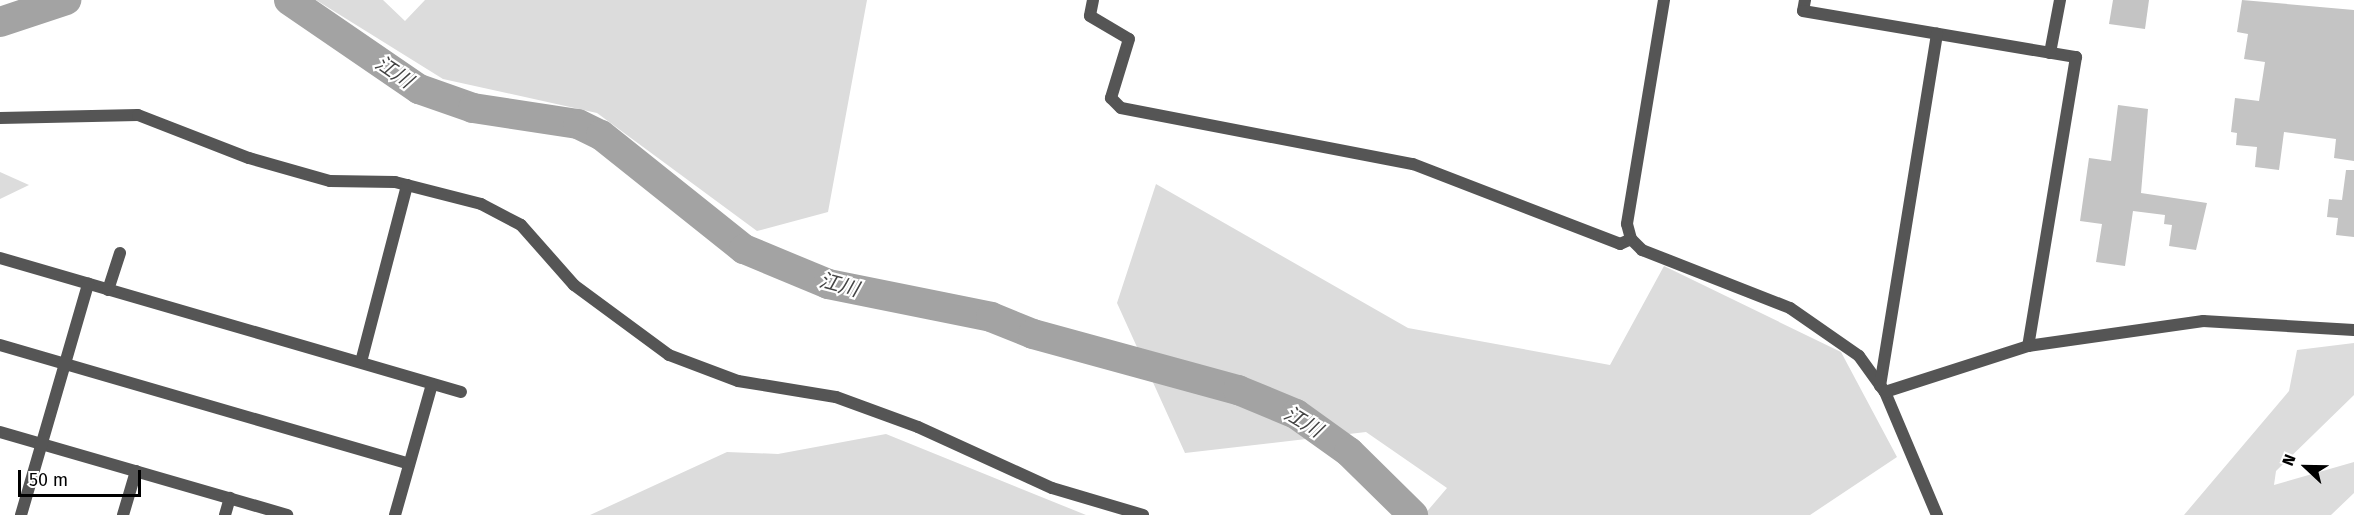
<!DOCTYPE html>
<html>
<head>
<meta charset="utf-8">
<style>
	body { margin:0 }
	#map { position:relative; width:2354px; height:515px; overflow:hidden; background:#fff; font-family:"Fira Sans","Noto Sans JP",sans-serif }
	div>[style] { position:absolute }
	[style*='--x'] { left:calc(var(--x)*1px); top:calc(var(--y)*1px); width:calc(var(--w)*1px); rotate:calc(var(--a)*1deg) }
	.green>* { inset:0; background:#dcdcdc }
	.river>* { height:30px; margin:-15px; padding:0 15px; transform-origin:15px; border-radius:15px; background:#a3a3a3 }
	.building>* { inset:0; background:#c4c4c4 }
	.minor>* { height:12px; margin:-6px; padding:0 6px; transform-origin:6px; border-radius:6px; background:#555 }
	span { translate:-50% -50%; white-space:nowrap; text-align:center; line-height:1.15; -webkit-text-stroke:4.5px #fff; paint-order:stroke }
	.water-label { font-size:20px; color:#444; font-style:italic }
	.north { position:absolute; left:2276px; top:437px; width:60px; height:60px; -webkit-text-stroke:4px #fff; paint-order:stroke; rotate:292deg; font-size:16px; font-weight:700; line-height:24px; text-align:center; color:#000 }
	.north::after { content:''; display:block; margin:auto; width:21px; height:27px; background:#000; clip-path:polygon(50% 0,100% 100%,50% 72%,0 100%) }
	.scale { position:absolute; left:18px; top:470px; width:123px; height:27px; box-sizing:border-box; border:3px solid #000; border-top:0; padding-left:8px; font-size:18px; line-height:21px; white-space:nowrap; color:#000; -webkit-text-stroke:4px #fff; paint-order:stroke }
</style>
</head>
<body>
<div id="map">
	<div class="green">
		<div style="clip-path:polygon(316px 0,383px 0,405px 21px,425px 0,867px 0,828px 212px,757px 231px,597px 113px,443px 79px)"></div>
		<div style="clip-path:polygon(0 172px,29px 185px,0 199px)"></div>
		<div style="clip-path:polygon(1156px 184px,1408px 328px,1610px 365px,1664px 266px,1841px 352px,1897px 457px,1810px 515px,1424px 515px,1447px 488px,1366px 432px,1185px 453px,1117px 303px)"></div>
		<div style="clip-path:polygon(2354px 343px,2354px 395px,2276px 471px,2274px 485px,2354px 462px,2354px 493px,2331px 515px,2184px 515px,2289px 391px,2297px 350px)"></div>
		<div style="clip-path:polygon(886px 434px,1086px 515px,590px 515px,727px 452px,778px 454px)"></div>
	</div>
	<div class="river">
		<div style="--x:289;--y:0;--w:158;--a:34.4"></div>
		<div style="--x:419;--y:89;--w:57;--a:19.4"></div>
		<div style="--x:473;--y:108;--w:106;--a:8.7"></div>
		<div style="--x:578;--y:124;--w:25;--a:26"></div>
		<div style="--x:601;--y:135;--w:183;--a:38.6"></div>
		<div style="--x:744;--y:249;--w:91;--a:22.6"></div>
		<div style="--x:828;--y:284;--w:166;--a:11.4"></div>
		<div style="--x:991;--y:317;--w:45;--a:22"></div>
		<div style="--x:1033;--y:334;--w:213;--a:15.3"></div>
		<div style="--x:1238;--y:390;--w:63;--a:22.5"></div>
		<div style="--x:1296;--y:414;--w:65;--a:35.6"></div>
		<div style="--x:1349;--y:452;--w:90;--a:44.5"></div>
		<div style="--x:0;--y:22;--w:70;--a:-18.4"></div>
	</div>
	<div class="building">
		<div style="clip-path:polygon(2113px 0,2149px 0,2145px 29px,2109px 24px)"></div>
		<div style="clip-path:polygon(2242px 0,2354px 10px,2354px 161px,2334px 158px,2336px 139px,2284px 132px,2279px 170px,2255px 167px,2257px 147px,2236px 145px,2237px 133px,2231px 132px,2235px 98px,2259px 101px,2265px 62px,2244px 59px,2248px 34px,2237px 32px)"></div>
		<div style="clip-path:polygon(2118px 105px,2148px 109px,2141px 193px,2207px 203px,2196px 250px,2169px 246px,2172px 225px,2164px 224px,2165px 215px,2133px 211px,2125px 266px,2096px 262px,2102px 224px,2080px 221px,2089px 158px,2111px 161px)"></div>
		<div style="clip-path:polygon(2346px 170px,2354px 170px,2354px 237px,2336px 235px,2338px 218px,2327px 217px,2329px 199px,2342px 200px)"></div>
	</div>
	<div class="minor">
		<div style="--x:1093;--y:0;--w:16;--a:101"></div>
		<div style="--x:1090;--y:16;--w:45;--a:30.5"></div>
		<div style="--x:1129;--y:39;--w:62;--a:107"></div>
		<div style="--x:1111;--y:98;--w:14;--a:45"></div>
		<div style="--x:1121;--y:108;--w:297;--a:10.9"></div>
		<div style="--x:1413;--y:164;--w:222;--a:21.1"></div>
		<div style="--x:1620;--y:244;--w:12;--a:-24"></div>
		<div style="--x:1664;--y:0;--w:227;--a:99.4"></div>
		<div style="--x:1627;--y:224;--w:16;--a:75"></div>
		<div style="--x:1631;--y:239;--w:16;--a:45"></div>
		<div style="--x:1642;--y:250;--w:159;--a:21.4"></div>
		<div style="--x:1790;--y:308;--w:84;--a:34.8"></div>
		<div style="--x:1859;--y:356;--w:44;--a:54.2"></div>
		<div style="--x:1885;--y:392;--w:134;--a:67.1"></div>
		<div style="--x:1805;--y:0;--w:11;--a:100"></div>
		<div style="--x:1803;--y:11;--w:277;--a:9.6"></div>
		<div style="--x:2076;--y:57;--w:293;--a:99.4"></div>
		<div style="--x:2050;--y:53;--w:54;--a:-79.3"></div>
		<div style="--x:0;--y:118;--w:138;--a:-1.2"></div>
		<div style="--x:138;--y:115;--w:119;--a:21.2"></div>
		<div style="--x:249;--y:158;--w:84;--a:15.9"></div>
		<div style="--x:330;--y:181;--w:65;--a:0.9"></div>
		<div style="--x:395;--y:182;--w:89;--a:14.3"></div>
		<div style="--x:481;--y:204;--w:45;--a:27.7"></div>
		<div style="--x:521;--y:225;--w:80;--a:48.5"></div>
		<div style="--x:574;--y:285;--w:118;--a:36.4"></div>
		<div style="--x:669;--y:355;--w:74;--a:20.6"></div>
		<div style="--x:738;--y:381;--w:99;--a:9.3"></div>
		<div style="--x:836;--y:397;--w:87;--a:20.1"></div>
		<div style="--x:918;--y:427;--w:147;--a:24.5"></div>
		<div style="--x:1052;--y:488;--w:95;--a:16.5"></div>
		<div style="--x:0;--y:258;--w:480;--a:16.2"></div>
		<div style="--x:108;--y:290;--w:39;--a:-72"></div>
		<div style="--x:0;--y:345;--w:426;--a:16.2"></div>
		<div style="--x:361;--y:362;--w:183;--a:-75.4"></div>
		<div style="--x:1880;--y:386;--w:357;--a:-80.8"></div>
		<div style="--x:1885;--y:392;--w:150;--a:-17.8"></div>
		<div style="--x:2028;--y:346;--w:177;--a:-8.1"></div>
		<div style="--x:2203;--y:321;--w:151;--a:3.4"></div>
		<div style="--x:0;--y:432;--w:299;--a:16.1"></div>
		<div style="--x:21;--y:515;--w:241;--a:-73.8"></div>
		<div style="--x:123;--y:515;--w:46;--a:-73.5"></div>
		<div style="--x:225;--y:515;--w:18;--a:-74"></div>
		<div style="--x:395;--y:515;--w:136;--a:-74.2"></div>
	</div>
	<div class="water-label">
		<span style="left:394px;top:72px;rotate:34deg">江川</span>
		<span style="left:839px;top:285px;rotate:15deg">江川</span>
		<span style="left:1303px;top:422px;rotate:31deg">江川</span>
	</div>
	<div class="north">N</div>
	<div class="scale">50 m</div>
</div>
</body>
</html>
